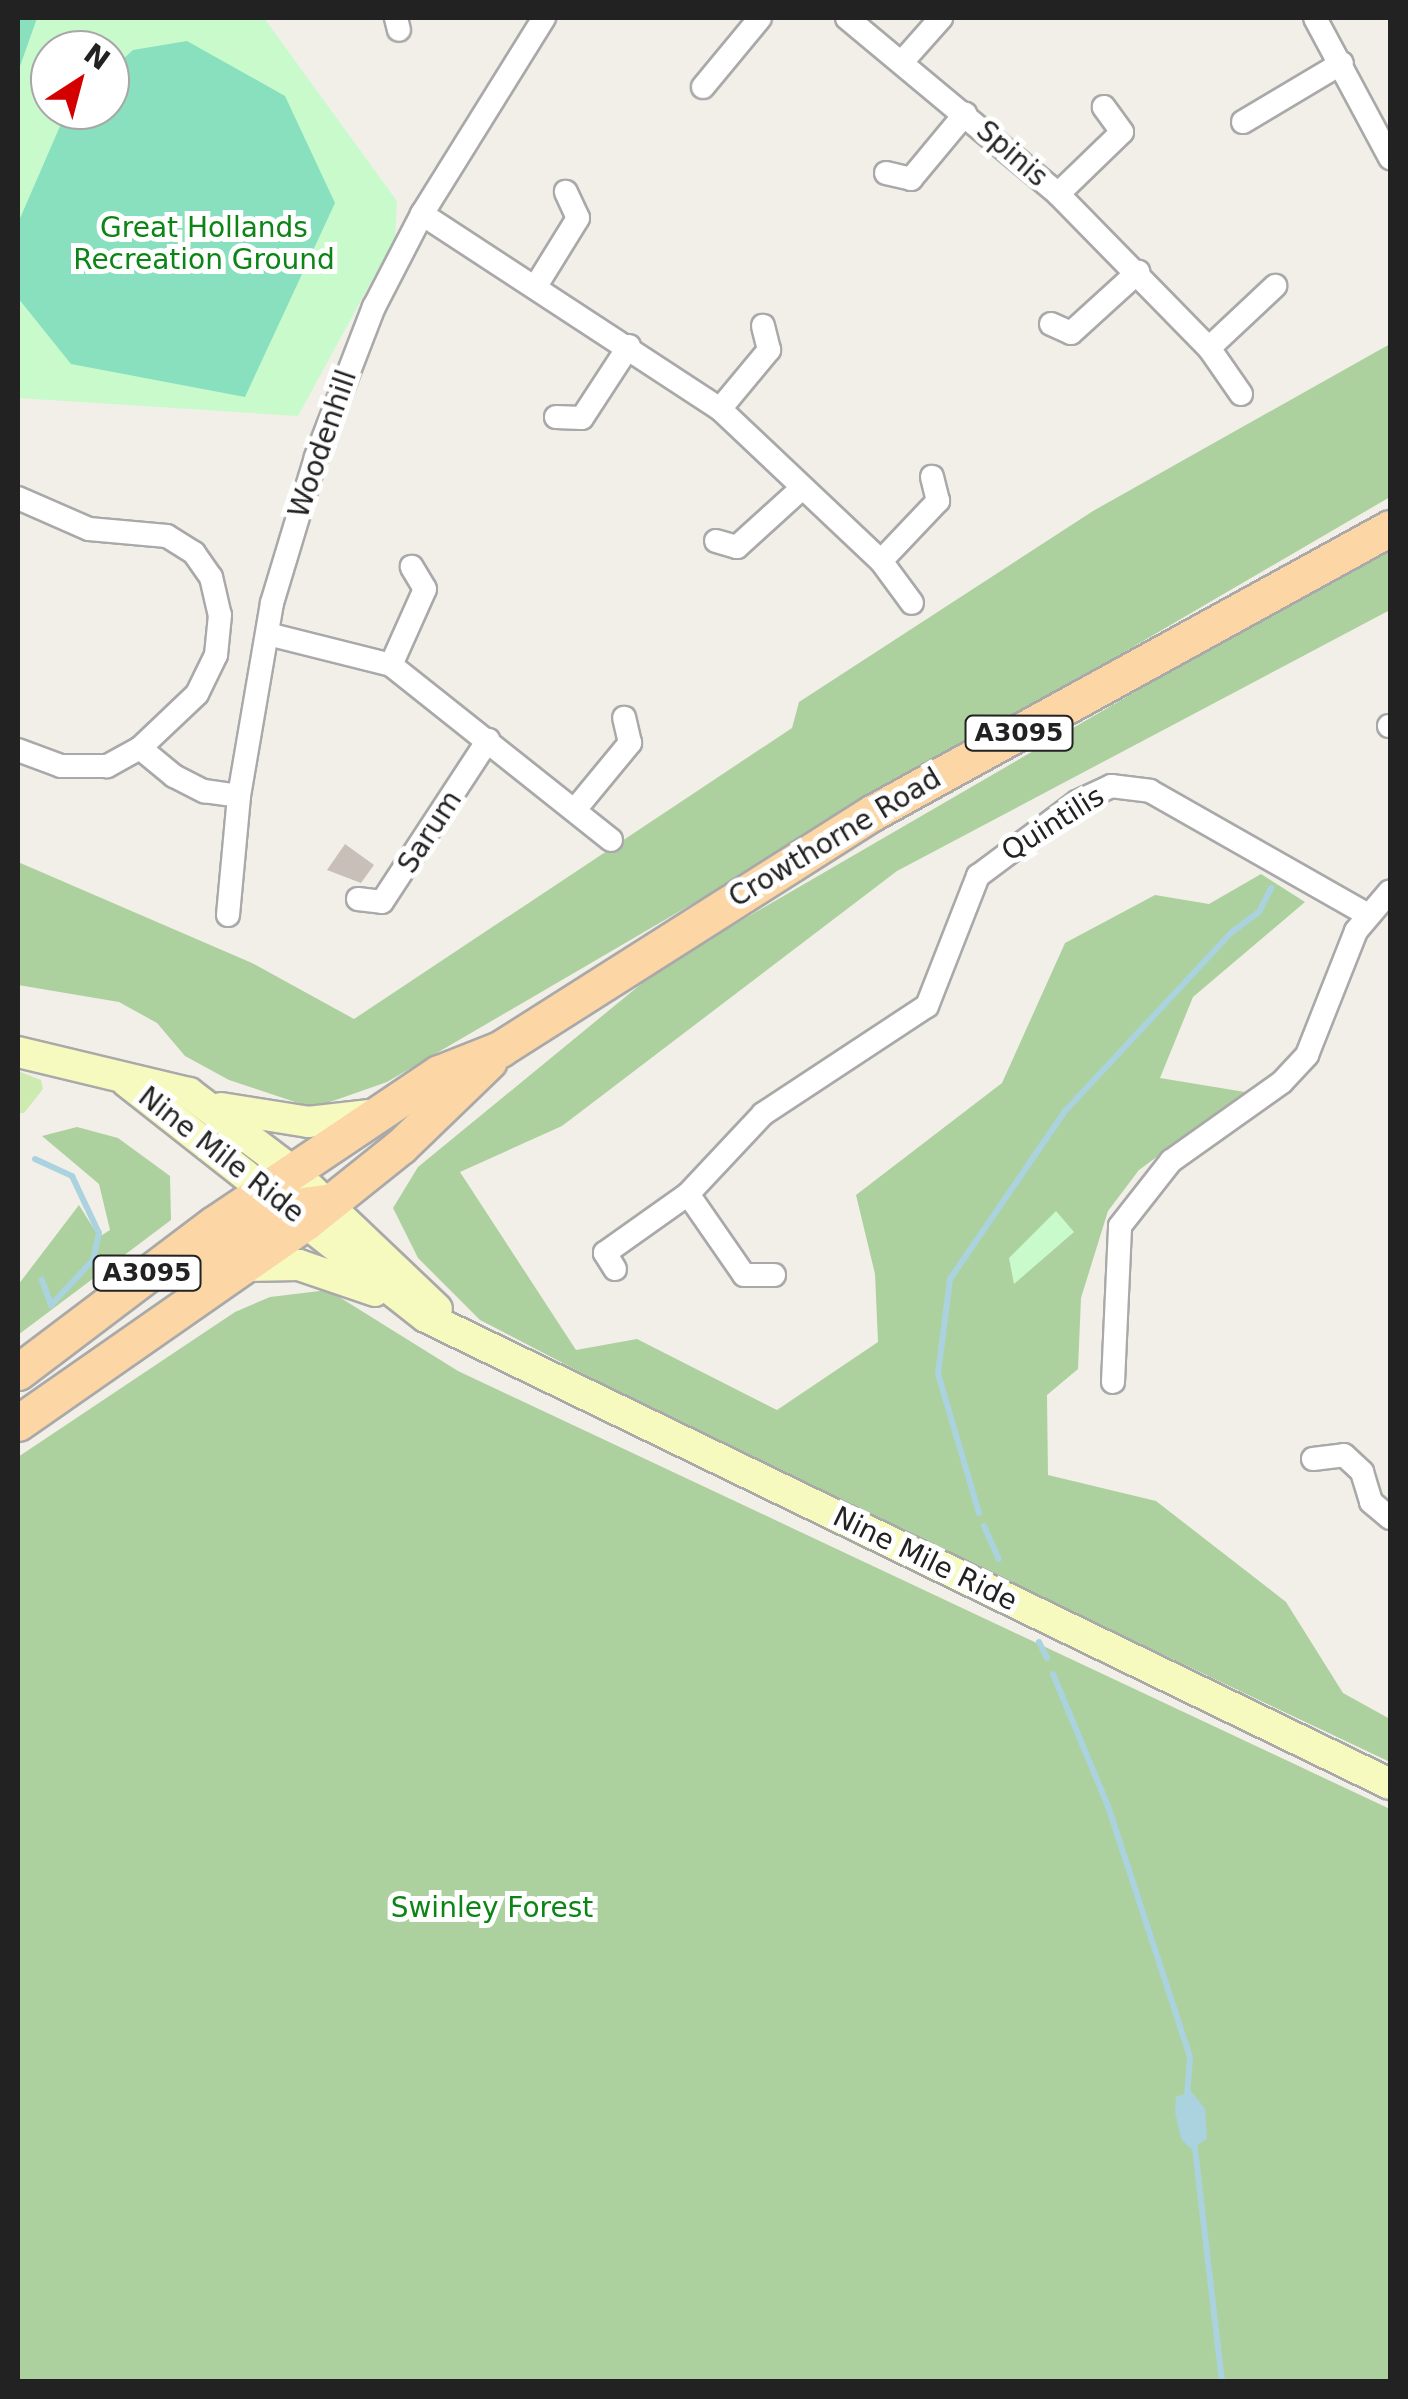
<!DOCTYPE html>
<html>
<head>
<meta charset="utf-8">
<style>
	body { margin:0 }
	#map { position:relative; width:1408px; height:2399px; overflow:hidden; background:#f2efe9; font-family:"DejaVu Sans",sans-serif }
	div>[style] { position:absolute }
	[style*='--x'] { left:calc(var(--x)*1px); top:calc(var(--y)*1px); width:calc(var(--w)*1px); rotate:calc(var(--a)*1deg) }
	.grass>* { inset:0; background:#cdebb0 }
	.forest>* { inset:0; background:#add19e }
	.park>* { inset:0; background:#c8facc }
	.pitch>* { inset:0; background:#88e0be }
	.water>* { inset:0; background:#aad3df }
	.stream>* { height:6px; margin:-3px; padding:0 3px; transform-origin:3px; border-radius:3px; background:#aad3df }
	.building>* { inset:0; background:#c7bfb8 }
	.roads { filter:drop-shadow(2px 0 #a9a9a9) drop-shadow(-2px 0 #a9a9a9) drop-shadow(0 2px #a9a9a9) drop-shadow(0 -2px #a9a9a9) }
	.street>* { height:22px; margin:-11px; padding:0 11px; transform-origin:11px; border-radius:11px; background:#fff }
	.secondary>* { height:30px; margin:-15px; padding:0 15px; transform-origin:15px; border-radius:15px; background:#f7fabf }
	.primary>* { height:35px; margin:-17.5px; padding:0 17.5px; transform-origin:17.5px; border-radius:17.5px; background:#fcd6a4 }
	span { translate:-50% -50%; white-space:nowrap; text-align:center; line-height:1.15; -webkit-text-stroke:10px #fff; paint-order:stroke }
	.shield-label span { padding:2px 8px; background:#fff; border:2px solid; border-radius:8px; -webkit-text-stroke-width:0 }
	.shield-label { font-size:25px; color:#222; font-weight:700 }
	.street-label { font-size:28px; color:#222 }
	.park-label { font-size:28px; color:#0c8416 }
	.frame { position:absolute; inset:0; border:20px solid #222; pointer-events:none }
	.north { position:absolute; left:30px; top:30px; width:100px; height:100px; box-sizing:border-box; background:#fff; border:2px solid #a7a7a7; border-radius:50%; rotate:36deg; font-size:28px; font-weight:700; line-height:40px; text-align:center; color:#222 }
	.north::after { content:''; display:block; margin:auto; width:35px; height:45px; background:#d40000; clip-path:polygon(50% 0,100% 100%,50% 72%,0 100%) }
</style>
</head>
<body>
<div id="map">
	<div class="grass">
		<div style="clip-path:polygon(18px 1071px,41px 1080px,43px 1089px,24px 1113px,18px 1113px)"></div>
	</div>
	<div class="forest">
		<div style="clip-path:polygon(1390px 344px,1390px 497px,387px 1082px,313px 1108px,229px 1080px,185px 1056px,157px 1023px,119px 1002px,18px 985px,18px 862px,252px 963px,354px 1019px,792px 728px,799px 702px,1093px 511px)"></div>
		<div style="clip-path:polygon(1390px 544px,1390px 610px,897px 871px,562px 1126px,460px 1172px,576px 1350px,637px 1339px,777px 1410px,878px 1342px,875px 1274px,856px 1195px,1002px 1083px,1065px 943px,1155px 895px,1209px 904px,1261px 874px,1305px 902px,1193px 997px,1160px 1078px,1245px 1092px,1139px 1170px,1108px 1211px,1081px 1298px,1078px 1369px,1047px 1395px,1048px 1475px,1156px 1501px,1286px 1602px,1343px 1693px,1390px 1719px,1390px 1762px,722px 1446px,480px 1320px,418px 1258px,393px 1208px,418px 1167px,663px 966px)"></div>
		<div style="clip-path:polygon(77px 1127px,118px 1138px,170px 1176px,171px 1220px,18px 1335px,18px 1285px,79px 1205px,99px 1237px,110px 1230px,99px 1184px,42px 1136px)"></div>
		<div style="clip-path:polygon(328px 1290px,458px 1371px,1390px 1809px,1390px 2381px,18px 2382px,18px 1457px,235px 1312px,270px 1297px)"></div>
	</div>
	<div class="park">
		<div style="clip-path:polygon(evenodd,18px 18px,264px 18px,397px 201px,395px 238px,298px 416px,18px 398px,18px 18px,50px 50px,110px 50px,110px 110px,50px 110px,50px 50px)"></div>
		<div style="clip-path:polygon(1056px 1211px,1074px 1232px,1014px 1284px,1009px 1258px)"></div>
	</div>
	<div class="pitch">
		<div style="clip-path:polygon(18px 18px,37px 18px,18px 72px)"></div>
		<div style="clip-path:polygon(187px 41px,285px 96px,335px 203px,245px 397px,71px 364px,18px 298px,18px 223px,67px 110px,110px 110px,110px 71px,133px 50px)"></div>
	</div>
	<div class="water">
		<div style="clip-path:polygon(1191px 2091px,1205px 2109px,1207px 2139px,1191px 2149px,1181px 2139px,1175px 2111px,1176px 2097px)"></div>
	</div>
	<div class="stream">
		<div style="--x:35;--y:1159;--w:41;--a:24.7"></div>
		<div style="--x:72;--y:1176;--w:63;--a:64.7"></div>
		<div style="--x:99;--y:1233;--w:28;--a:103"></div>
		<div style="--x:93;--y:1260;--w:62;--a:133"></div>
		<div style="--x:51;--y:1305;--w:27;--a:-110"></div>
		<div style="--x:979;--y:1513;--w:145;--a:-106.4"></div>
		<div style="--x:938;--y:1374;--w:96;--a:-82.8"></div>
		<div style="--x:950;--y:1279;--w:204;--a:-55.6"></div>
		<div style="--x:1065;--y:1111;--w:245;--a:-47"></div>
		<div style="--x:1232;--y:932;--w:34;--a:-37"></div>
		<div style="--x:1259;--y:912;--w:27;--a:-63"></div>
		<div style="--x:984;--y:1526;--w:36;--a:66"></div>
		<div style="--x:1039;--y:1642;--w:18;--a:63"></div>
		<div style="--x:1053;--y:1674;--w:143;--a:67.4"></div>
		<div style="--x:1108;--y:1806;--w:264;--a:71.9"></div>
		<div style="--x:1190;--y:2057;--w:41;--a:94.2"></div>
		<div style="--x:1194;--y:2140;--w:244;--a:83.4"></div>
	</div>
	<div class="building">
		<div style="clip-path:polygon(345px 844px,374px 865px,361px 883px,327px 870px)"></div>
	</div>
	<div class="roads">
		<div class="street">
			<div style="--x:396;--y:18;--w:12;--a:76"></div>
			<div style="--x:847;--y:18;--w:275;--a:39.8"></div>
			<div style="--x:1058;--y:194;--w:216;--a:45.6"></div>
			<div style="--x:1209;--y:348;--w:56;--a:55.2"></div>
			<div style="--x:1315;--y:18;--w:159;--a:61.8"></div>
			<div style="--x:902;--y:62;--w:59;--a:-48.4"></div>
			<div style="--x:703;--y:87;--w:89;--a:-50.4"></div>
			<div style="--x:1243;--y:122;--w:115;--a:-30.8"></div>
			<div style="--x:886;--y:173;--w:26;--a:13"></div>
			<div style="--x:911;--y:179;--w:85;--a:-50.3"></div>
			<div style="--x:1058;--y:194;--w:89;--a:-44.1"></div>
			<div style="--x:1122;--y:132;--w:31;--a:-126"></div>
			<div style="--x:422;--y:214;--w:356;--a:33.2"></div>
			<div style="--x:720;--y:409;--w:221;--a:43.4"></div>
			<div style="--x:881;--y:561;--w:52;--a:53.6"></div>
			<div style="--x:536;--y:286;--w:80;--a:-58.3"></div>
			<div style="--x:578;--y:218;--w:29;--a:-115"></div>
			<div style="--x:1051;--y:324;--w:22;--a:24"></div>
			<div style="--x:1071;--y:333;--w:91;--a:-42.3"></div>
			<div style="--x:1209;--y:348;--w:91;--a:-43.2"></div>
			<div style="--x:720;--y:409;--w:77;--a:-50.3"></div>
			<div style="--x:769;--y:350;--w:25;--a:-104"></div>
			<div style="--x:556;--y:417;--w:26;--a:2"></div>
			<div style="--x:582;--y:418;--w:86;--a:-56.9"></div>
			<div style="--x:18;--y:498;--w:77;--a:23.6"></div>
			<div style="--x:89;--y:529;--w:78;--a:5.1"></div>
			<div style="--x:167;--y:536;--w:32;--a:32"></div>
			<div style="--x:194;--y:553;--w:29;--a:55"></div>
			<div style="--x:211;--y:577;--w:39;--a:77"></div>
			<div style="--x:220;--y:615;--w:40;--a:95.7"></div>
			<div style="--x:216;--y:655;--w:43;--a:116"></div>
			<div style="--x:197;--y:694;--w:79;--a:136.5"></div>
			<div style="--x:140;--y:748;--w:38;--a:151"></div>
			<div style="--x:107;--y:766;--w:46;--a:180"></div>
			<div style="--x:61;--y:766;--w:46;--a:-159.6"></div>
			<div style="--x:716;--y:541;--w:22;--a:16"></div>
			<div style="--x:737;--y:547;--w:88;--a:-42.2"></div>
			<div style="--x:881;--y:561;--w:83;--a:-46.5"></div>
			<div style="--x:938;--y:501;--w:25;--a:-104"></div>
			<div style="--x:268;--y:634;--w:127;--a:14.1"></div>
			<div style="--x:391;--y:665;--w:281;--a:38.5"></div>
			<div style="--x:391;--y:665;--w:83;--a:-65.9"></div>
			<div style="--x:425;--y:589;--w:26;--a:-121"></div>
			<div style="--x:1389;--y:726;--w:1;--a:0"></div>
			<div style="--x:140;--y:748;--w:44;--a:39.5"></div>
			<div style="--x:174;--y:776;--w:34;--a:27"></div>
			<div style="--x:204;--y:791;--w:35;--a:8"></div>
			<div style="--x:578;--y:806;--w:82;--a:-50.5"></div>
			<div style="--x:630;--y:743;--w:26;--a:-103"></div>
			<div style="--x:358;--y:899;--w:24;--a:7"></div>
			<div style="--x:382;--y:902;--w:194;--a:-56.8"></div>
			<div style="--x:228;--y:915;--w:120;--a:-84.7"></div>
			<div style="--x:239;--y:796;--w:196;--a:-80.3"></div>
			<div style="--x:272;--y:603;--w:152;--a:-73.2"></div>
			<div style="--x:316;--y:457;--w:161;--a:-68.9"></div>
			<div style="--x:374;--y:307;--w:105;--a:-62.7"></div>
			<div style="--x:422;--y:214;--w:231;--a:-58.1"></div>
			<div style="--x:688;--y:1194;--w:98;--a:55.3"></div>
			<div style="--x:744;--y:1275;--w:30;--a:0"></div>
			<div style="--x:615;--y:1269;--w:19;--a:-122"></div>
			<div style="--x:605;--y:1253;--w:102;--a:-35.4"></div>
			<div style="--x:688;--y:1194;--w:110;--a:-46.8"></div>
			<div style="--x:763;--y:1114;--w:196;--a:-33.4"></div>
			<div style="--x:927;--y:1006;--w:140;--a:-68.6"></div>
			<div style="--x:978;--y:876;--w:124;--a:-36.8"></div>
			<div style="--x:1077;--y:802;--w:38;--a:-25"></div>
			<div style="--x:1111;--y:786;--w:39;--a:7"></div>
			<div style="--x:1150;--y:791;--w:251;--a:29.6"></div>
			<div style="--x:1113;--y:1382;--w:156;--a:-87.4"></div>
			<div style="--x:1120;--y:1226;--w:83;--a:-51.9"></div>
			<div style="--x:1171;--y:1161;--w:136;--a:-35.4"></div>
			<div style="--x:1282;--y:1082;--w:37;--a:-47"></div>
			<div style="--x:1307;--y:1055;--w:133;--a:-68.4"></div>
			<div style="--x:1356;--y:931;--w:52;--a:-49.6"></div>
			<div style="--x:1313;--y:1459;--w:31;--a:-7"></div>
			<div style="--x:1344;--y:1455;--w:25;--a:43"></div>
			<div style="--x:1362;--y:1472;--w:31;--a:73"></div>
			<div style="--x:1371;--y:1502;--w:25;--a:40"></div>
		</div>
		<div class="secondary">
			<div style="--x:18;--y:1052;--w:176;--a:13.5"></div>
			<div style="--x:189;--y:1093;--w:129;--a:37.1"></div>
			<div style="--x:292;--y:1171;--w:200;--a:43.6"></div>
			<div style="--x:127;--y:1082;--w:380;--a:38.2"></div>
			<div style="--x:426;--y:1317;--w:1071;--a:25.85"></div>
			<div style="--x:221;--y:1108;--w:88;--a:9.1"></div>
			<div style="--x:308;--y:1122;--w:69;--a:-6.6"></div>
			<div style="--x:245;--y:1266;--w:54;--a:-1.1"></div>
			<div style="--x:299;--y:1265;--w:80;--a:18.9"></div>
		</div>
		<div class="primary">
			<div style="--x:206;--y:1257;--w:97;--a:-31.1"></div>
			<div style="--x:289;--y:1207;--w:34;--a:-8"></div>
			<div style="--x:18;--y:1372;--w:246;--a:-37.1"></div>
			<div style="--x:214;--y:1224;--w:271;--a:-33.9"></div>
			<div style="--x:439;--y:1073;--w:66;--a:-21.5"></div>
			<div style="--x:500;--y:1049;--w:441;--a:-32.4"></div>
			<div style="--x:872;--y:813;--w:591;--a:-28.82"></div>
			<div style="--x:18;--y:1423;--w:351;--a:-34.9"></div>
			<div style="--x:306;--y:1222;--w:122;--a:-38.7"></div>
			<div style="--x:401;--y:1146;--w:122;--a:-44"></div>
		</div>
	</div>
	<div class="shield-label">
		<span style="left:1019px;top:733px">A3095</span>
		<span style="left:147px;top:1273px">A3095</span>
	</div>
	<div class="street-label">
		<span style="left:1012px;top:154px;rotate:41deg">Spinis</span>
		<span style="left:323px;top:444px;rotate:-71deg">Woodenhill</span>
		<span style="left:1053px;top:824px;rotate:-32deg">Quintilis</span>
		<span style="left:430px;top:832px;rotate:-57deg">Sarum</span>
		<span style="left:835px;top:838px;rotate:-31deg">Crowthorne Road</span>
		<span style="left:221px;top:1155px;rotate:38deg">Nine Mile Ride</span>
		<span style="left:925px;top:1559px;rotate:26deg">Nine Mile Ride</span>
	</div>
	<div class="park-label">
		<span style="left:204px;top:244px">Great Hollands<br>Recreation Ground</span>
		<span style="left:492px;top:1908px">Swinley Forest</span>
	</div>
	<div class="frame"></div>
	<div class="north">N</div>
</div>
</body>
</html>
